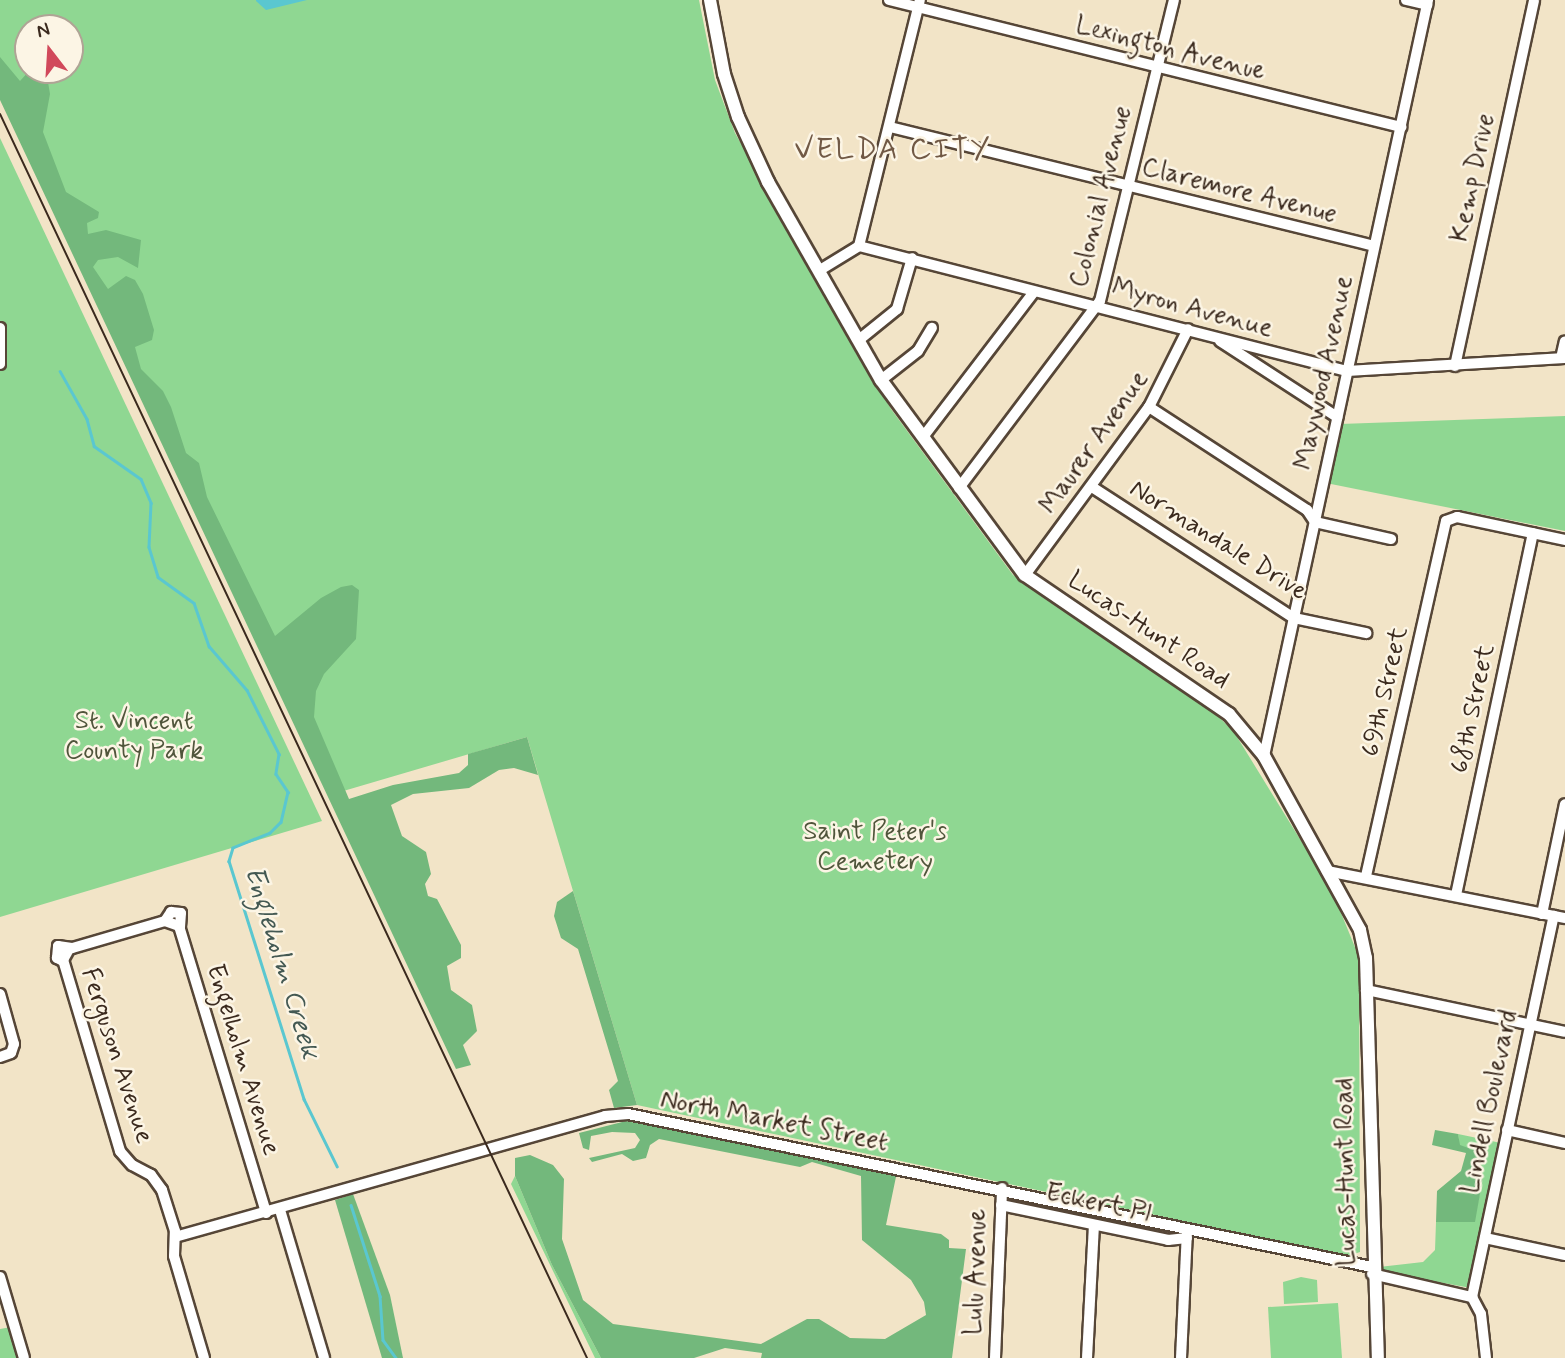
<!DOCTYPE html>
<html>
<head>
<meta charset="utf-8">
<style>
	body { margin:0 }
	#map { position:relative; width:1565px; height:1358px; overflow:hidden; background:#f2e4c7; font-family:Mynerve,sans-serif }
	div>[style] { position:absolute }
	[style*='--x'] { left:calc(var(--x)*1px); top:calc(var(--y)*1px); width:calc(var(--w)*1px); rotate:calc(var(--a)*1deg) }
	.green>* { inset:0; background:#8fd792 }
	.forest>* { inset:0; background:#73b87c }
	.water>* { inset:0; background:#5ac7d0 }
	.stream>* { height:2.5px; margin:-1.25px; padding:0 1.25px; transform-origin:1.25px; border-radius:1.25px; background:#5ac7d0 }
	.roads { filter:drop-shadow(2px 0 #564637) drop-shadow(-2px 0 #564637) drop-shadow(0 2px #564637) drop-shadow(0 -2px #564637) }
	.minor>* { height:10px; margin:-5px; padding:0 5px; transform-origin:5px; border-radius:5px; background:#fff }
	.major>* { height:12px; margin:-6px; padding:0 6px; transform-origin:6px; border-radius:6px; background:#fff }
	.tram>* { height:2px; margin:-1px; padding:0 1px; transform-origin:1px; border-radius:1px; background:#3b2a1e }
	span { translate:-50% -50%; white-space:nowrap; text-align:center; line-height:1.15; -webkit-text-stroke:5px #fcf5e5; paint-order:stroke }
	.street-label { font-size:26px; color:#3b2a1e }
	.park-label { font-size:26px; color:#50553b }
	.water-label { font-size:28px; color:#445953; font-style:italic }
	.quarter-label { font-size:30px; color:#715945; letter-spacing:2px }
	.north { position:absolute; left:14px; top:14px; width:70px; height:70px; box-sizing:border-box; background:#fcf5e5; border:2px solid #afa495; border-radius:50%; rotate:343deg; font-size:19px; font-weight:700; line-height:28px; text-align:center; color:#3b2a1e }
	.north::after { content:''; display:block; margin:auto; width:24px; height:32px; background:#d1495b; clip-path:polygon(50% 0,100% 100%,50% 72%,0 100%) }
</style>
</head>
<body>
<div id="map">
	<div class="green">
		<div style="clip-path:polygon(evenodd,0 0,699px 0,715px 80px,735px 133px,891px 409px,1013px 575px,1216px 714px,1234px 732px,1332px 891px,1359px 957px,1360px 1252px,1348px 1256px,637px 1105px,527px 737px,340px 792px,0 83px,0 0,28px 28px,70px 28px,70px 70px,28px 70px,28px 28px)"></div>
		<div style="clip-path:polygon(0 138px,322px 821px,0 917px)"></div>
		<div style="clip-path:polygon(1565px 416px,1565px 531px,1326px 483px,1340px 424px)"></div>
		<div style="clip-path:polygon(1458px 1134px,1501px 1143px,1471px 1288px,1382px 1272px,1379px 1267px,1423px 1262px,1435px 1250px,1436px 1222px,1474px 1222px,1483px 1177px,1475px 1171px,1482px 1166px,1459px 1145px)"></div>
		<div style="clip-path:polygon(515px 1176px,552px 1265px,601px 1358px,595px 1358px,511px 1184px)"></div>
		<div style="clip-path:polygon(1301px 1277px,1317px 1280px,1318px 1302px,1284px 1304px,1283px 1282px)"></div>
		<div style="clip-path:polygon(1338px 1303px,1342px 1358px,1271px 1358px,1268px 1307px)"></div>
		<div style="clip-path:polygon(11px 1327px,20px 1358px,0 1358px,0 1329px)"></div>
	</div>
	<div class="forest">
		<div style="clip-path:polygon(0 57px,20px 81px,30px 70px,41px 70px,48px 82px,50px 94px,43px 132px,66px 192px,99px 212px,98px 218px,87px 223px,88px 234px,106px 230px,141px 240px,138px 268px,118px 257px,98px 260px,93px 267px,108px 289px,126px 276px,135px 280px,143px 294px,154px 330px,152px 340px,135px 347px,141px 369px,163px 391px,171px 407px,186px 453px,199px 463px,207px 497px,275px 636px,321px 598px,341px 587px,352px 585px,359px 590px,356px 639px,324px 674px,316px 691px,314px 717px,349px 799px,393px 785px,459px 773px,468px 765px,468px 754px,527px 737px,538px 775px,514px 768px,499px 770px,469px 788px,413px 794px,391px 805px,402px 836px,426px 852px,431px 874px,425px 884px,428px 896px,437px 899px,461px 945px,461px 958px,447px 966px,451px 990px,472px 1005px,477px 1031px,463px 1045px,471px 1065px,456px 1069px,0 100px)"></div>
		<div style="clip-path:polygon(573px 891px,637px 1105px,614px 1108px,609px 1090px,618px 1081px,578px 949px,561px 938px,554px 916px,557px 902px)"></div>
		<div style="clip-path:polygon(626px 1121px,897px 1172px,886px 1225px,941px 1234px,949px 1240px,949px 1248px,966px 1249px,952px 1358px,761px 1358px,762px 1353px,725px 1348px,694px 1358px,601px 1358px,552px 1265px,515px 1176px,515px 1158px,530px 1155px,553px 1165px,564px 1179px,562px 1239px,583px 1300px,613px 1324px,761px 1344px,807px 1319px,819px 1319px,850px 1338px,885px 1339px,926px 1315px,924px 1302px,911px 1280px,862px 1240px,861px 1176px,812px 1162px,800px 1167px,659px 1139px,650px 1145px,646px 1158px,633px 1161px,622px 1154px,592px 1162px,589px 1158px,635px 1148px,640px 1140px,635px 1133px,612px 1132px,591px 1136px,589px 1150px,583px 1148px,579px 1133px)"></div>
		<div style="clip-path:polygon(1435px 1130px,1458px 1134px,1460px 1145px,1485px 1154px,1475px 1171px,1483px 1177px,1475px 1222px,1436px 1222px,1437px 1191px,1461px 1171px,1466px 1153px,1432px 1145px)"></div>
		<div style="clip-path:polygon(353px 1194px,390px 1295px,403px 1358px,382px 1358px,335px 1200px)"></div>
	</div>
	<div class="water">
		<div style="clip-path:polygon(307px 0,266px 10px,256px 1px,256px 0)"></div>
	</div>
	<div class="stream">
		<div style="--x:60;--y:371;--w:55;--a:60.6"></div>
		<div style="--x:87;--y:419;--w:28;--a:75"></div>
		<div style="--x:94;--y:446;--w:57;--a:35.1"></div>
		<div style="--x:141;--y:479;--w:26;--a:67"></div>
		<div style="--x:151;--y:503;--w:44;--a:92.6"></div>
		<div style="--x:149;--y:547;--w:31;--a:73"></div>
		<div style="--x:158;--y:577;--w:44;--a:35.8"></div>
		<div style="--x:194;--y:603;--w:46;--a:70.8"></div>
		<div style="--x:209;--y:646;--w:58;--a:49.2"></div>
		<div style="--x:247;--y:690;--w:72;--a:63.4"></div>
		<div style="--x:279;--y:754;--w:20;--a:99"></div>
		<div style="--x:276;--y:774;--w:22;--a:56"></div>
		<div style="--x:288;--y:792;--w:31;--a:103"></div>
		<div style="--x:281;--y:822;--w:16;--a:135"></div>
		<div style="--x:270;--y:833;--w:40;--a:158"></div>
		<div style="--x:233;--y:848;--w:14;--a:107"></div>
		<div style="--x:229;--y:861;--w:250;--a:72.5"></div>
		<div style="--x:304;--y:1099;--w:75;--a:63.8"></div>
		<div style="--x:351;--y:1205;--w:96;--a:72.3"></div>
		<div style="--x:380;--y:1296;--w:44;--a:86.1"></div>
		<div style="--x:383;--y:1340;--w:22;--a:54"></div>
	</div>
	<div class="roads">
		<div class="minor">
			<div style="--x:889;--y:0;--w:528;--a:13.93"></div>
			<div style="--x:1406;--y:0;--w:22;--a:13"></div>
			<div style="--x:890;--y:127;--w:498;--a:13.8"></div>
			<div style="--x:859;--y:246;--w:253;--a:-76.1"></div>
			<div style="--x:820;--y:270;--w:46;--a:-31.6"></div>
			<div style="--x:859;--y:246;--w:504;--a:14.37"></div>
			<div style="--x:1347;--y:371;--w:218;--a:-3.4"></div>
			<div style="--x:0;--y:328;--w:36;--a:90"></div>
			<div style="--x:860;--y:339;--w:48;--a:-39"></div>
			<div style="--x:897;--y:309;--w:53;--a:-73.6"></div>
			<div style="--x:1220;--y:341;--w:140;--a:33"></div>
			<div style="--x:1561;--y:358;--w:17;--a:-77"></div>
			<div style="--x:1455;--y:366;--w:374;--a:-77.8"></div>
			<div style="--x:881;--y:380;--w:47;--a:-38.1"></div>
			<div style="--x:918;--y:351;--w:27;--a:-59"></div>
			<div style="--x:1149;--y:407;--w:189;--a:33.1"></div>
			<div style="--x:1307;--y:510;--w:14;--a:56"></div>
			<div style="--x:1315;--y:522;--w:78;--a:12.6"></div>
			<div style="--x:923;--y:437;--w:181;--a:-52.6"></div>
			<div style="--x:1092;--y:487;--w:241;--a:33"></div>
			<div style="--x:1294;--y:618;--w:74;--a:11.8"></div>
			<div style="--x:959;--y:488;--w:234;--a:-53"></div>
			<div style="--x:1100;--y:301;--w:310;--a:-76.2"></div>
			<div style="--x:1025;--y:575;--w:209;--a:-53.6"></div>
			<div style="--x:1149;--y:407;--w:87;--a:-63.4"></div>
			<div style="--x:1264;--y:756;--w:774;--a:-77.76"></div>
			<div style="--x:1327;--y:871;--w:243;--a:11.2"></div>
			<div style="--x:1366;--y:876;--w:364;--a:-77.3"></div>
			<div style="--x:1446;--y:521;--w:12;--a:-20"></div>
			<div style="--x:1457;--y:517;--w:110;--a:12"></div>
			<div style="--x:1456;--y:895;--w:370;--a:-78"></div>
			<div style="--x:1542;--y:914;--w:112;--a:-78.2"></div>
			<div style="--x:165;--y:921;--w:11;--a:-56"></div>
			<div style="--x:171;--y:912;--w:10;--a:6"></div>
			<div style="--x:181;--y:913;--w:14;--a:94"></div>
			<div style="--x:63;--y:961;--w:7;--a:-153"></div>
			<div style="--x:57;--y:958;--w:12;--a:-85"></div>
			<div style="--x:58;--y:946;--w:14;--a:8"></div>
			<div style="--x:1366;--y:990;--w:203;--a:11.9"></div>
			<div style="--x:0;--y:994;--w:52;--a:74.4"></div>
			<div style="--x:14;--y:1044;--w:9;--a:108"></div>
			<div style="--x:11;--y:1053;--w:12;--a:160"></div>
			<div style="--x:1507;--y:1130;--w:59;--a:12.6"></div>
			<div style="--x:1001;--y:1205;--w:171;--a:11.8"></div>
			<div style="--x:1168;--y:1240;--w:19;--a:-6"></div>
			<div style="--x:280;--y:1210;--w:154;--a:73.4"></div>
			<div style="--x:175;--y:1237;--w:447;--a:-15.7"></div>
			<div style="--x:605;--y:1116;--w:23;--a:-5"></div>
			<div style="--x:628;--y:1114;--w:760;--a:11.62"></div>
			<div style="--x:1485;--y:1238;--w:82;--a:12"></div>
			<div style="--x:1372;--y:1274;--w:103;--a:13"></div>
			<div style="--x:0;--y:1277;--w:84;--a:73.5"></div>
			<div style="--x:1472;--y:1297;--w:390;--a:-77.9"></div>
			<div style="--x:1472;--y:1297;--w:19;--a:62"></div>
			<div style="--x:1481;--y:1314;--w:44;--a:83.5"></div>
			<div style="--x:204;--y:1358;--w:106;--a:-106.4"></div>
			<div style="--x:174;--y:1256;--w:25;--a:-88"></div>
			<div style="--x:175;--y:1231;--w:43;--a:-107.6"></div>
			<div style="--x:162;--y:1190;--w:19;--a:-126"></div>
			<div style="--x:151;--y:1175;--w:21;--a:-152"></div>
			<div style="--x:132;--y:1165;--w:18;--a:-131"></div>
			<div style="--x:120;--y:1151;--w:199;--a:-106.6"></div>
			<div style="--x:63;--y:960;--w:13;--a:-61"></div>
			<div style="--x:69;--y:949;--w:100;--a:-16.3"></div>
			<div style="--x:165;--y:921;--w:15;--a:20"></div>
			<div style="--x:179;--y:926;--w:300;--a:73.1"></div>
			<div style="--x:995;--y:1358;--w:170;--a:-87.6"></div>
			<div style="--x:1087;--y:1358;--w:133;--a:-87"></div>
			<div style="--x:1181;--y:1358;--w:125;--a:-87.3"></div>
		</div>
		<div class="major">
			<div style="--x:710;--y:0;--w:75;--a:79.3"></div>
			<div style="--x:724;--y:74;--w:45;--a:72"></div>
			<div style="--x:738;--y:117;--w:72;--a:65.2"></div>
			<div style="--x:768;--y:182;--w:228;--a:60.3"></div>
			<div style="--x:881;--y:380;--w:242;--a:53.6"></div>
			<div style="--x:1025;--y:575;--w:247;--a:34.3"></div>
			<div style="--x:1229;--y:714;--w:55;--a:50.2"></div>
			<div style="--x:1264;--y:756;--w:199;--a:61.1"></div>
			<div style="--x:1360;--y:930;--w:29;--a:78"></div>
			<div style="--x:1366;--y:958;--w:400;--a:88.3"></div>
		</div>
	</div>
	<div class="tram">
		<div style="--x:0;--y:114;--w:1376;--a:64.74"></div>
	</div>
	<div class="street-label">
		<span style="left:1170px;top:50px;rotate:14deg">Lexington Avenue</span>
		<span style="left:1474px;top:178px;rotate:-78deg">Kemp Drive</span>
		<span style="left:1239px;top:192px;rotate:14deg">Claremore Avenue</span>
		<span style="left:1102px;top:197px;rotate:-76deg">Colonial Avenue</span>
		<span style="left:1192px;top:309px;rotate:15deg">Myron Avenue</span>
		<span style="left:1325px;top:373px;rotate:-78deg">Maywood Avenue</span>
		<span style="left:1095px;top:443px;rotate:-55deg">Maurer Avenue</span>
		<span style="left:1218px;top:541px;rotate:32deg">Normandale Drive</span>
		<span style="left:1148px;top:631px;rotate:34deg">Lucas-Hunt Road</span>
		<span style="left:1386px;top:692px;rotate:-77deg">69th Street</span>
		<span style="left:1474px;top:709px;rotate:-78deg">68th Street</span>
		<span style="left:116px;top:1056px;rotate:72deg">Ferguson Avenue</span>
		<span style="left:242px;top:1060px;rotate:73deg">Engelholm Avenue</span>
		<span style="left:1491px;top:1102px;rotate:-78deg">Lindell Boulevard</span>
		<span style="left:774px;top:1122px;rotate:11deg">North Market Street</span>
		<span style="left:1347px;top:1172px;rotate:-91deg">Lucas-Hunt Road</span>
		<span style="left:1098px;top:1204px;rotate:12deg">Eckert Pl</span>
		<span style="left:977px;top:1272px;rotate:-88deg">Lulu Avenue</span>
	</div>
	<div class="park-label">
		<span style="left:134px;top:737px">St. Vincent<br>County Park</span>
		<span style="left:875px;top:848px">Saint Peter's<br>Cemetery</span>
	</div>
	<div class="water-label">
		<span style="left:281px;top:963px;rotate:73deg">Engleholm Creek</span>
	</div>
	<div class="quarter-label">
		<span style="left:893px;top:150px">VELDA CITY</span>
	</div>
	<div class="north">N</div>
</div>
</body>
</html>
